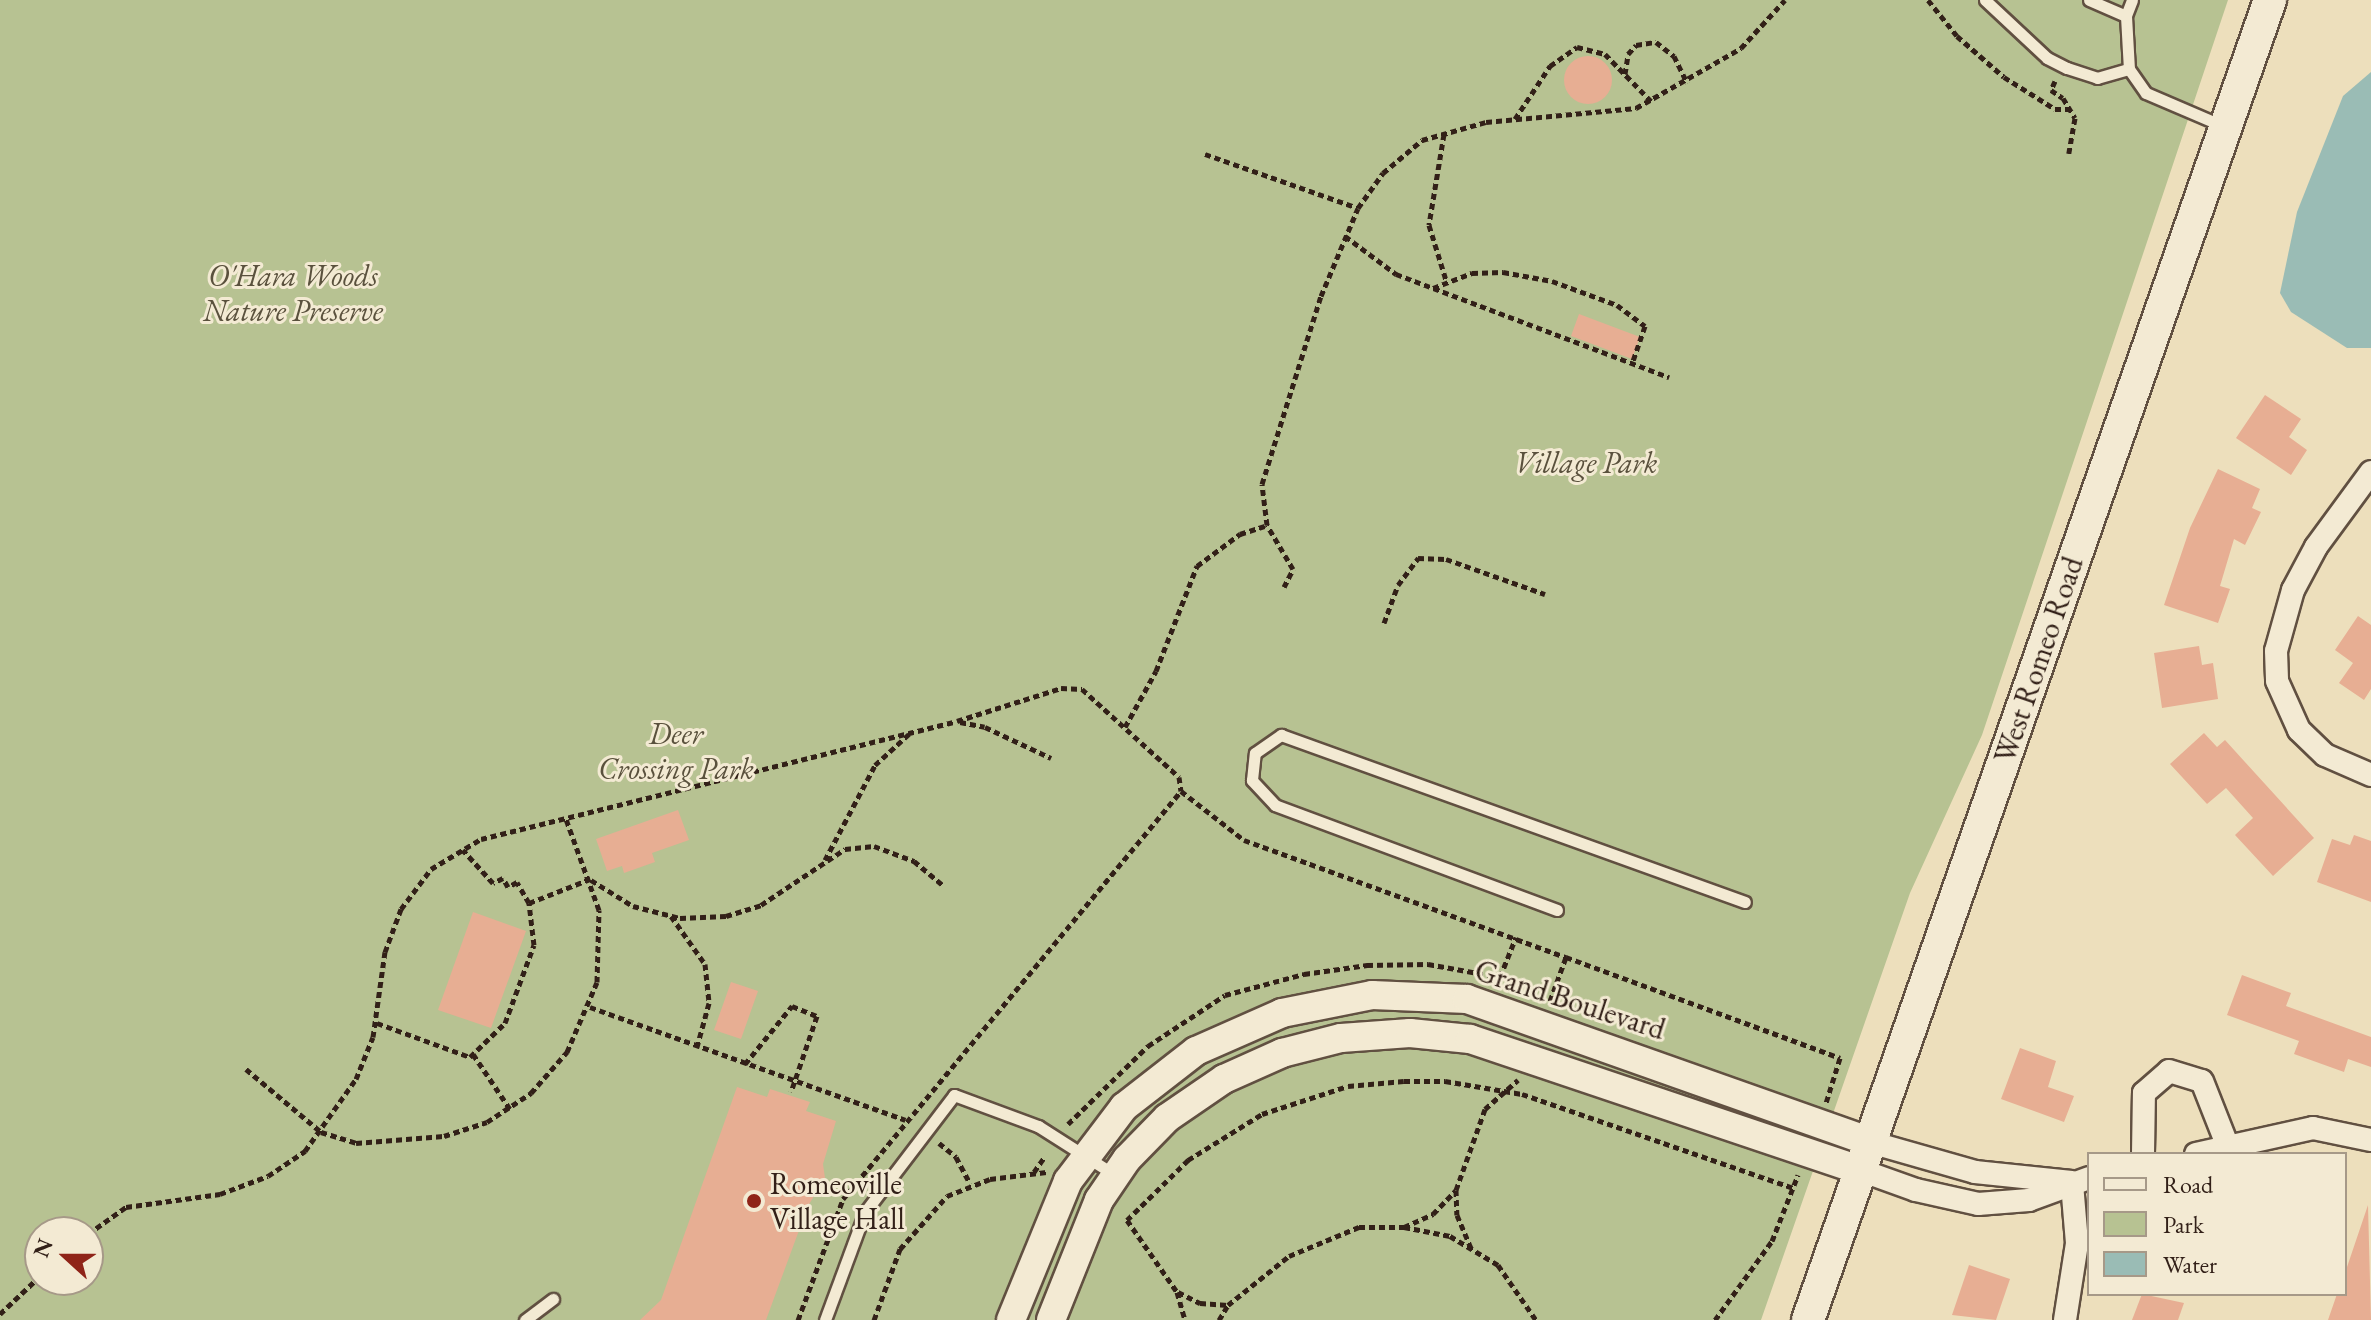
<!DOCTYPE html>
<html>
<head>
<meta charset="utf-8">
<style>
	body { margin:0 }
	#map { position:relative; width:2371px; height:1320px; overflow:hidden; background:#eddfbc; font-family:"EB Garamond",serif }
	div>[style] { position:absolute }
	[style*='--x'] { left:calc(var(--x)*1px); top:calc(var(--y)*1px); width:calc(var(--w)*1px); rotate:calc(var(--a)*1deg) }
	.green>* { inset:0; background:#b7c292 }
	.water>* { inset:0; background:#9abcb5 }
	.building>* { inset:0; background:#e7ae93 }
	.round { border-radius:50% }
	.path>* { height:5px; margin-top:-2.5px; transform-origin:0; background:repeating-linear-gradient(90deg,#322018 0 6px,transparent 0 10px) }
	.roads { filter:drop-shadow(2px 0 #615041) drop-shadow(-2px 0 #615041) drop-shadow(0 2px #615041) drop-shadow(0 -2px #615041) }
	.service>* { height:11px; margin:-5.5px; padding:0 5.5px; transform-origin:5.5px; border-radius:5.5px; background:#f3ead3 }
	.minor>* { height:22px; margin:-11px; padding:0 11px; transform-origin:11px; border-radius:11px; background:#f3ead3 }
	.tertiary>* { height:28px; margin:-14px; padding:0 14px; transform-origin:14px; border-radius:14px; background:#f3ead3 }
	.secondary>* { height:32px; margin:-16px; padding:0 16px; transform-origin:16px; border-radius:16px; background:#f3ead3 }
	.dots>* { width:22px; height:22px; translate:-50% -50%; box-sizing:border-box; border:4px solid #f3ead3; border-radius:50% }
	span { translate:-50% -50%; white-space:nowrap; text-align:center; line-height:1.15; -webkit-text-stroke:6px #f3ead3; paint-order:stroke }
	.park-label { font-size:30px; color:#5a513d; font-style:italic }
	.street-label { font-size:30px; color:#322018 }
	.poi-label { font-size:30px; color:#322018 }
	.left { translate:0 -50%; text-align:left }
	.legend { position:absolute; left:2087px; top:1152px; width:260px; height:144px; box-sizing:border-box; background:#f3ead3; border:2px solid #a69988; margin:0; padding:10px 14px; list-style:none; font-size:24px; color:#322018 }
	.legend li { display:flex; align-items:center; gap:16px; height:40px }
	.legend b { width:40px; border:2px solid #a69988 }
	.north { position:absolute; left:24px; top:1216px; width:80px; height:80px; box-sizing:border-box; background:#f3ead3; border:2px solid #a69988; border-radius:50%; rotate:291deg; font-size:22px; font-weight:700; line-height:32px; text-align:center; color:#322018 }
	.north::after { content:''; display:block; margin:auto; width:28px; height:36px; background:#8f2418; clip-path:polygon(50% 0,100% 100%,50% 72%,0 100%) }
</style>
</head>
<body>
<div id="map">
	<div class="green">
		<div style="clip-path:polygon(evenodd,0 0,2228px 0,1982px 735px,1910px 893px,1761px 1320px,0 1320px,0 0,40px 1232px,88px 1232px,88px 1280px,40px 1280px,40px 1232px)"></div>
	</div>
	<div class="water">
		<div style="clip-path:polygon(2371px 72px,2371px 348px,2347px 348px,2291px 312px,2280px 293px,2297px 212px,2343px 96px)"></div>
	</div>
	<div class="building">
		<div class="round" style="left:1564px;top:56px;width:48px;height:48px"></div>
		<div style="clip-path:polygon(1579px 314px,1640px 337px,1632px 359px,1571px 336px)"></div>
		<div style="clip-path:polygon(2265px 395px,2301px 419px,2289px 437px,2307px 450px,2291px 475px,2236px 438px)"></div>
		<div style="clip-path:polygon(2218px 469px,2260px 489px,2252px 508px,2261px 512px,2245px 545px,2234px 539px,2220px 586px,2230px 589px,2218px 623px,2164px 605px,2190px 528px)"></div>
		<div style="clip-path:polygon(2358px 616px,2371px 625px,2371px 689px,2364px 700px,2339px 683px,2353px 663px,2335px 650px)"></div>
		<div style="clip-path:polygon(2199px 646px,2202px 665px,2213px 663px,2218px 699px,2162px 708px,2154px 653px)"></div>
		<div style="clip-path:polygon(2204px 733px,2217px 747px,2225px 740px,2314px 838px,2273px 876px,2235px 835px,2253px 818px,2226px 788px,2207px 804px,2170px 764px)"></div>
		<div style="clip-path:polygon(678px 810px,689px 840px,652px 853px,655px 862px,624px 873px,622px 866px,607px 871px,596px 839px)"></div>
		<div style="clip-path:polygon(2354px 835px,2371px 841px,2371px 902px,2317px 882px,2332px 839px,2350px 845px)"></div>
		<div style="clip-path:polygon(473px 912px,526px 931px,491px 1028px,438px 1010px)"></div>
		<div style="clip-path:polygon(2242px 975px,2291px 993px,2286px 1006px,2371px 1037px,2371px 1067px,2348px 1059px,2344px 1072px,2294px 1054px,2299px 1041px,2227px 1015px)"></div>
		<div style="clip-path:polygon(731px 982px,758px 991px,741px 1039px,714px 1030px)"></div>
		<div style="clip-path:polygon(2020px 1048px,2056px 1061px,2048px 1087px,2074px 1096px,2064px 1122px,2001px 1099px)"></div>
		<div style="clip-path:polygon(737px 1087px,767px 1097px,770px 1089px,810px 1102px,806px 1111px,836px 1121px,823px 1164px,825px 1178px,808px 1206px,766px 1320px,640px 1320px,661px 1300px)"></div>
		<div style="clip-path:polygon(2368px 1205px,2371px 1320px,2328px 1320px,2337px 1294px,2345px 1294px,2345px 1273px)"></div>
		<div style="clip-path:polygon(1969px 1265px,2010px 1279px,1996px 1320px,1952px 1315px)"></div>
		<div style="clip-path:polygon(2142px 1294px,2184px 1303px,2178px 1320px,2132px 1320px)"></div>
	</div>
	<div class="path">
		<div style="--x:1928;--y:0;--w:46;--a:51.1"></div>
		<div style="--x:1957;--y:36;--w:62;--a:41.1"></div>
		<div style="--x:2004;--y:77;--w:60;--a:32.1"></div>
		<div style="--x:2055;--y:109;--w:17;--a:0"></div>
		<div style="--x:1625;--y:74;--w:20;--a:-81"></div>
		<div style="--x:1628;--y:54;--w:12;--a:-48"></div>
		<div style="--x:1636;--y:45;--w:20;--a:-9"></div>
		<div style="--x:1656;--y:42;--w:23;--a:38"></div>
		<div style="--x:1674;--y:56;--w:30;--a:64"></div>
		<div style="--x:2055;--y:81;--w:10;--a:114"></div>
		<div style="--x:2051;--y:90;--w:14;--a:34"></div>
		<div style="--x:2063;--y:98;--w:23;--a:59"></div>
		<div style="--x:2075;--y:118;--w:36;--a:100"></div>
		<div style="--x:1515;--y:119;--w:64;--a:-56.6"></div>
		<div style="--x:1550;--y:66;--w:33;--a:-35"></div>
		<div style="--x:1577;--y:47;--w:29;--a:14"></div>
		<div style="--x:1605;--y:54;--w:66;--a:45.6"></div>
		<div style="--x:1444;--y:134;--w:92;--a:99.4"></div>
		<div style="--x:1429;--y:225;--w:58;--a:72.8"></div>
		<div style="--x:1205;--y:154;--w:162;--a:19.4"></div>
		<div style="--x:1345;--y:236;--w:64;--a:36.7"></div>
		<div style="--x:1396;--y:274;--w:292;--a:20.7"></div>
		<div style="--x:1433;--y:288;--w:42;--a:-21"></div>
		<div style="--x:1472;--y:273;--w:31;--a:-2"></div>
		<div style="--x:1503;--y:272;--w:50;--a:10.4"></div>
		<div style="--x:1552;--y:281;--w:69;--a:20.3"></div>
		<div style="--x:1617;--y:305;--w:35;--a:37"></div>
		<div style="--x:1645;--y:326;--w:39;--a:109"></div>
		<div style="--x:1284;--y:587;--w:20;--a:-63"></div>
		<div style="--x:1293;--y:569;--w:51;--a:-120.6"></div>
		<div style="--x:1267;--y:525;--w:41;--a:-97"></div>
		<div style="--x:1262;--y:484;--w:197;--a:-72.6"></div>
		<div style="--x:1321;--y:296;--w:95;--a:-67.2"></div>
		<div style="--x:1358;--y:208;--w:43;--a:-54.5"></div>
		<div style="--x:1383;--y:173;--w:51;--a:-40.2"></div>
		<div style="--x:1422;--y:140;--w:66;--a:-15.7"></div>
		<div style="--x:1486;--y:122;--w:151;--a:-5.3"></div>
		<div style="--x:1636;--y:108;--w:121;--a:-29.7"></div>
		<div style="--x:1741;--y:48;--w:65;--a:-47.5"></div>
		<div style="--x:1384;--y:623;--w:40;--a:-69.8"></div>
		<div style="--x:1398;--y:585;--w:34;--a:-53"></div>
		<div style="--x:1418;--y:558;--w:28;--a:2"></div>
		<div style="--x:1446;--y:559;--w:105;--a:19.5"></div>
		<div style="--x:960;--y:722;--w:25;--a:11"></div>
		<div style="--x:985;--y:727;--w:73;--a:25.2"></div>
		<div style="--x:1125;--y:727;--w:64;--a:-61"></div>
		<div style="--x:1156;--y:671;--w:113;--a:-68.7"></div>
		<div style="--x:1197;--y:566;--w:54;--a:-36.7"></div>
		<div style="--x:1240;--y:534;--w:28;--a:-18"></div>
		<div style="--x:825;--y:860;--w:107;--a:-62.2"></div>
		<div style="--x:875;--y:765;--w:46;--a:-42.4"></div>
		<div style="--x:591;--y:880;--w:49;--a:31.8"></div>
		<div style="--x:633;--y:906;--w:49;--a:14.3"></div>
		<div style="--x:680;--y:918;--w:46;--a:-2.5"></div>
		<div style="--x:726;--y:916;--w:37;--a:-17"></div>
		<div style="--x:761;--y:905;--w:101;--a:-33.7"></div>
		<div style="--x:845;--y:849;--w:29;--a:-6"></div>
		<div style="--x:874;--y:846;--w:43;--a:20.6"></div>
		<div style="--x:914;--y:861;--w:38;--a:40"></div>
		<div style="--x:529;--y:903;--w:66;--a:-21.5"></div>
		<div style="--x:671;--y:916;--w:59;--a:54.7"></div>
		<div style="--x:705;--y:964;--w:39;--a:84"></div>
		<div style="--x:709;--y:1003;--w:46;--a:105.3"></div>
		<div style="--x:1550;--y:1001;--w:47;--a:-70"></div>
		<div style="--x:1566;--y:957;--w:292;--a:20.2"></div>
		<div style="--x:1840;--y:1058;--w:47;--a:107.3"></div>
		<div style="--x:590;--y:1007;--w:335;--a:19.7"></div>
		<div style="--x:377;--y:1023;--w:99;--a:20.1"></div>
		<div style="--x:470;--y:1057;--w:49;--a:-44.2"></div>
		<div style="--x:505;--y:1023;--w:83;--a:-69.6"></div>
		<div style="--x:534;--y:945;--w:42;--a:-96.8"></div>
		<div style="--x:529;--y:903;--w:24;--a:-120"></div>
		<div style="--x:517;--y:882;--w:10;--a:151"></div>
		<div style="--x:508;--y:887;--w:10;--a:-119"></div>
		<div style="--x:503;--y:878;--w:11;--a:153"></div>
		<div style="--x:493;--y:883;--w:45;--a:-132.3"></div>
		<div style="--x:473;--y:1054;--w:66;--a:56.1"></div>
		<div style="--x:745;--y:1064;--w:75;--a:-51"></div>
		<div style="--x:792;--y:1006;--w:27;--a:22"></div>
		<div style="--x:817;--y:1016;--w:80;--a:108.9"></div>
		<div style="--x:246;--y:1069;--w:98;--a:40"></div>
		<div style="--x:321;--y:1132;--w:37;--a:17"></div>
		<div style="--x:356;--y:1143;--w:88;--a:-4.5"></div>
		<div style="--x:444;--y:1136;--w:45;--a:-18"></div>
		<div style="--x:487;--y:1122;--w:53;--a:-33.4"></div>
		<div style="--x:531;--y:1093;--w:55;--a:-48.7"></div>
		<div style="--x:567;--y:1052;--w:76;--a:-66.8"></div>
		<div style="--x:597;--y:982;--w:72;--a:-88.4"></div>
		<div style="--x:599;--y:910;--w:97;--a:-109.9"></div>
		<div style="--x:1068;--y:1124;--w:112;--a:-44.3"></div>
		<div style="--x:1148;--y:1046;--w:92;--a:-33.5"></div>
		<div style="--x:1225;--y:995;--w:82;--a:-14.9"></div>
		<div style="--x:1304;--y:974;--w:64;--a:-8.1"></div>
		<div style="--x:1367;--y:965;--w:61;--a:-0.9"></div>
		<div style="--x:1428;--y:964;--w:73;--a:10.2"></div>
		<div style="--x:1500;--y:977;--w:43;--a:-68.2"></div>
		<div style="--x:939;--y:1143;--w:22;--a:39"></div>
		<div style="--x:956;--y:1157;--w:30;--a:62"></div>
		<div style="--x:1034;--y:1172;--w:19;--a:-55"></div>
		<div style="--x:1456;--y:1190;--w:25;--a:88"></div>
		<div style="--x:1457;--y:1215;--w:36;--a:67"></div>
		<div style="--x:1127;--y:1220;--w:86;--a:-44.5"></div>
		<div style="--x:1188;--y:1160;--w:87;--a:-31.9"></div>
		<div style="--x:1262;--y:1114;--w:90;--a:-18"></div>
		<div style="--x:1348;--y:1086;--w:56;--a:-5.1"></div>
		<div style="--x:1404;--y:1081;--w:41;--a:0"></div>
		<div style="--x:1445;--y:1081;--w:78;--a:9.6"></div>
		<div style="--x:1522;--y:1094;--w:287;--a:19.1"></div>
		<div style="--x:1127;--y:1220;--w:88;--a:55.2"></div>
		<div style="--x:1177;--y:1292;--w:29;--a:74"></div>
		<div style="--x:1404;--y:1227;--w:32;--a:-24"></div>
		<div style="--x:1433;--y:1214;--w:33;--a:-46"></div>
		<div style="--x:1456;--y:1190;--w:86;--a:-70.3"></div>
		<div style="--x:1485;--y:1109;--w:44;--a:-41.3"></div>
		<div style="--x:88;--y:1234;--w:47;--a:-35.4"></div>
		<div style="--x:126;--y:1207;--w:95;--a:-7.9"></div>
		<div style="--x:220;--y:1194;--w:51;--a:-20.6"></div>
		<div style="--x:268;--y:1176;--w:45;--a:-34"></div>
		<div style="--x:305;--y:1151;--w:88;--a:-54.7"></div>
		<div style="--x:356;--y:1079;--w:45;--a:-68"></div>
		<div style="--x:373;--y:1037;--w:86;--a:-82"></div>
		<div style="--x:385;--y:952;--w:46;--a:-69.6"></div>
		<div style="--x:401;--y:909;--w:50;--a:-53.1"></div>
		<div style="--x:431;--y:869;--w:58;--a:-31"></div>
		<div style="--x:481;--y:839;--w:490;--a:-13.9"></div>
		<div style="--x:957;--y:721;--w:109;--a:-17.6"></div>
		<div style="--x:1061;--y:688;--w:21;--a:3"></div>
		<div style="--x:1082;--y:689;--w:131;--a:42.2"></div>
		<div style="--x:1179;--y:777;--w:14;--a:82"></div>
		<div style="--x:1181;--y:791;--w:80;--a:37.9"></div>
		<div style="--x:1244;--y:840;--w:343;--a:20"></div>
		<div style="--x:1178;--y:1292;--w:25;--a:27"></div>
		<div style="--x:1200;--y:1303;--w:28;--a:4"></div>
		<div style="--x:0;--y:1314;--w:55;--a:-43.5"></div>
		<div style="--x:798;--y:1320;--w:129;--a:-69.6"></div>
		<div style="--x:843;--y:1199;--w:530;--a:-50.36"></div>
		<div style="--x:874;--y:1320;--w:76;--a:-69.9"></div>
		<div style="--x:900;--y:1249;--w:71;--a:-48.4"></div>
		<div style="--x:947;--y:1196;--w:46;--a:-21.6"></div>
		<div style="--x:990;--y:1179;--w:57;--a:-7"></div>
		<div style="--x:1219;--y:1320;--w:17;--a:-59"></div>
		<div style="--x:1228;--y:1305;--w:78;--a:-38.8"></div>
		<div style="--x:1289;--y:1256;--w:76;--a:-22.5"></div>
		<div style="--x:1359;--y:1227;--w:45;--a:0"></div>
		<div style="--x:1404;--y:1227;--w:47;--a:11.1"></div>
		<div style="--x:1450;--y:1236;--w:56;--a:31.1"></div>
		<div style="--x:1498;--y:1265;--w:67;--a:55.4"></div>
		<div style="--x:1715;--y:1320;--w:97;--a:-54.2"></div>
		<div style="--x:1772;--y:1241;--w:71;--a:-68.5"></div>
	</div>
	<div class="roads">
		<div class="service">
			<div style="--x:1985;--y:0;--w:85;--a:43.1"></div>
			<div style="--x:2047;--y:58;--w:22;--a:27"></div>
			<div style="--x:2067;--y:68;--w:32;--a:18"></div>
			<div style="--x:2097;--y:78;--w:33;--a:-16"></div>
			<div style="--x:2089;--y:0;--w:40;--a:23.4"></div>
			<div style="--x:2132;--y:0;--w:17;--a:111"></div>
			<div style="--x:2126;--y:16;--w:53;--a:86.8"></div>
			<div style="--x:2129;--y:69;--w:29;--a:55"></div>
			<div style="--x:2146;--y:93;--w:84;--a:23.2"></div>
			<div style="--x:1557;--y:910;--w:301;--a:-159.6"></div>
			<div style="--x:1275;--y:805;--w:34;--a:-133"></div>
			<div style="--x:1252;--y:780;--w:27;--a:-84"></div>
			<div style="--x:1255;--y:753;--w:32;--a:-35"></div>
			<div style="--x:1281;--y:735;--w:493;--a:19.8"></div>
			<div style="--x:525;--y:1320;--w:35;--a:-37"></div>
			<div style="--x:825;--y:1320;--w:115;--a:-69.7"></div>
			<div style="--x:865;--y:1212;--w:147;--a:-52.7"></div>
			<div style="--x:954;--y:1095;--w:90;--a:20.3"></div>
			<div style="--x:1038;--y:1126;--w:91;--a:32.5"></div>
		</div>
		<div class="minor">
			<div style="--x:2371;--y:472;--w:93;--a:126.3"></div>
			<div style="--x:2316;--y:547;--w:49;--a:118.1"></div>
			<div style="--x:2293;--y:590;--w:63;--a:105.6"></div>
			<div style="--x:2276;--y:651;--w:30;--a:88"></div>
			<div style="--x:2277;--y:681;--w:54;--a:65.8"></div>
			<div style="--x:2299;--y:730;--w:36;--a:44"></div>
			<div style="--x:2325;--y:755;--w:50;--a:23.5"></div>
			<div style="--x:1870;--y:1142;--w:109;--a:15.9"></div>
			<div style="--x:1975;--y:1172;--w:97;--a:5.9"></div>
			<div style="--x:2143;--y:1154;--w:61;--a:-89.1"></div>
			<div style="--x:2144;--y:1093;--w:33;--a:-41"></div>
			<div style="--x:2169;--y:1071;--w:34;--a:17"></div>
			<div style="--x:2202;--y:1081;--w:71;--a:68.5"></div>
			<div style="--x:2196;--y:1154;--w:120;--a:-12.5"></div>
			<div style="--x:2313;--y:1128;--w:59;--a:11.7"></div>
			<div style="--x:1860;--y:1170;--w:59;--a:19.7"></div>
			<div style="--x:1916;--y:1190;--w:64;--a:12.7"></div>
			<div style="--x:1978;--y:1204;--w:51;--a:-4.5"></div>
			<div style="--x:2029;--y:1200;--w:64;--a:-20.1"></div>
			<div style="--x:2065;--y:1320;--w:78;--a:-81.1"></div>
			<div style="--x:2077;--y:1243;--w:60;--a:-94.8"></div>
		</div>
		<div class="tertiary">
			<div style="--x:1011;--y:1320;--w:150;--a:-67.7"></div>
			<div style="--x:1068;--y:1181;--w:93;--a:-52.9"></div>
			<div style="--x:1124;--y:1107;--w:91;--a:-37.9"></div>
			<div style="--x:1196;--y:1051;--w:94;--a:-23.8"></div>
			<div style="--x:1282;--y:1013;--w:92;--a:-11.3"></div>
			<div style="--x:1372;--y:995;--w:95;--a:2.4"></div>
			<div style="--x:1467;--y:999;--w:428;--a:19.5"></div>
			<div style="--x:1051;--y:1320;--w:129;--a:-68.2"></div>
			<div style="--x:1099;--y:1200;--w:50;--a:-55.7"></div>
			<div style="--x:1127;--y:1159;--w:57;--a:-45.7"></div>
			<div style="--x:1167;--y:1118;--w:69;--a:-34.4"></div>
			<div style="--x:1224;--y:1079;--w:64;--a:-24.1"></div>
			<div style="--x:1282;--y:1053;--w:61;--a:-14.3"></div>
			<div style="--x:1341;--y:1038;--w:69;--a:-4.1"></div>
			<div style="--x:1410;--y:1033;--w:60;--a:5.7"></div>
			<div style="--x:1470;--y:1039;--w:411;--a:18.6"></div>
		</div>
		<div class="secondary">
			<div style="--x:1808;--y:1320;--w:1399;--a:-70.71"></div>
		</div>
	</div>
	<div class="dots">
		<div style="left:754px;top:1201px;background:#8f2418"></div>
	</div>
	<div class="park-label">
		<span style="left:293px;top:293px">O'Hara Woods<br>Nature Preserve</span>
		<span style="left:1586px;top:463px">Village Park</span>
		<span style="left:676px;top:751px">Deer<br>Crossing Park</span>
	</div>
	<div class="street-label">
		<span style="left:2039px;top:660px;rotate:-71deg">West Romeo Road</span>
		<span style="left:1570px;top:1000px;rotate:18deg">Grand Boulevard</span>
	</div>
	<div class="poi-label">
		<span class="left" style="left:770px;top:1201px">Romeoville<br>Village Hall</span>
	</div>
	<ul class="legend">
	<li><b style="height:10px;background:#f3ead3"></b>Road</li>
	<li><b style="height:22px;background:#b7c292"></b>Park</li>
	<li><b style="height:22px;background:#9abcb5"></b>Water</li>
	</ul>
	<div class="north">N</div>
</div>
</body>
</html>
